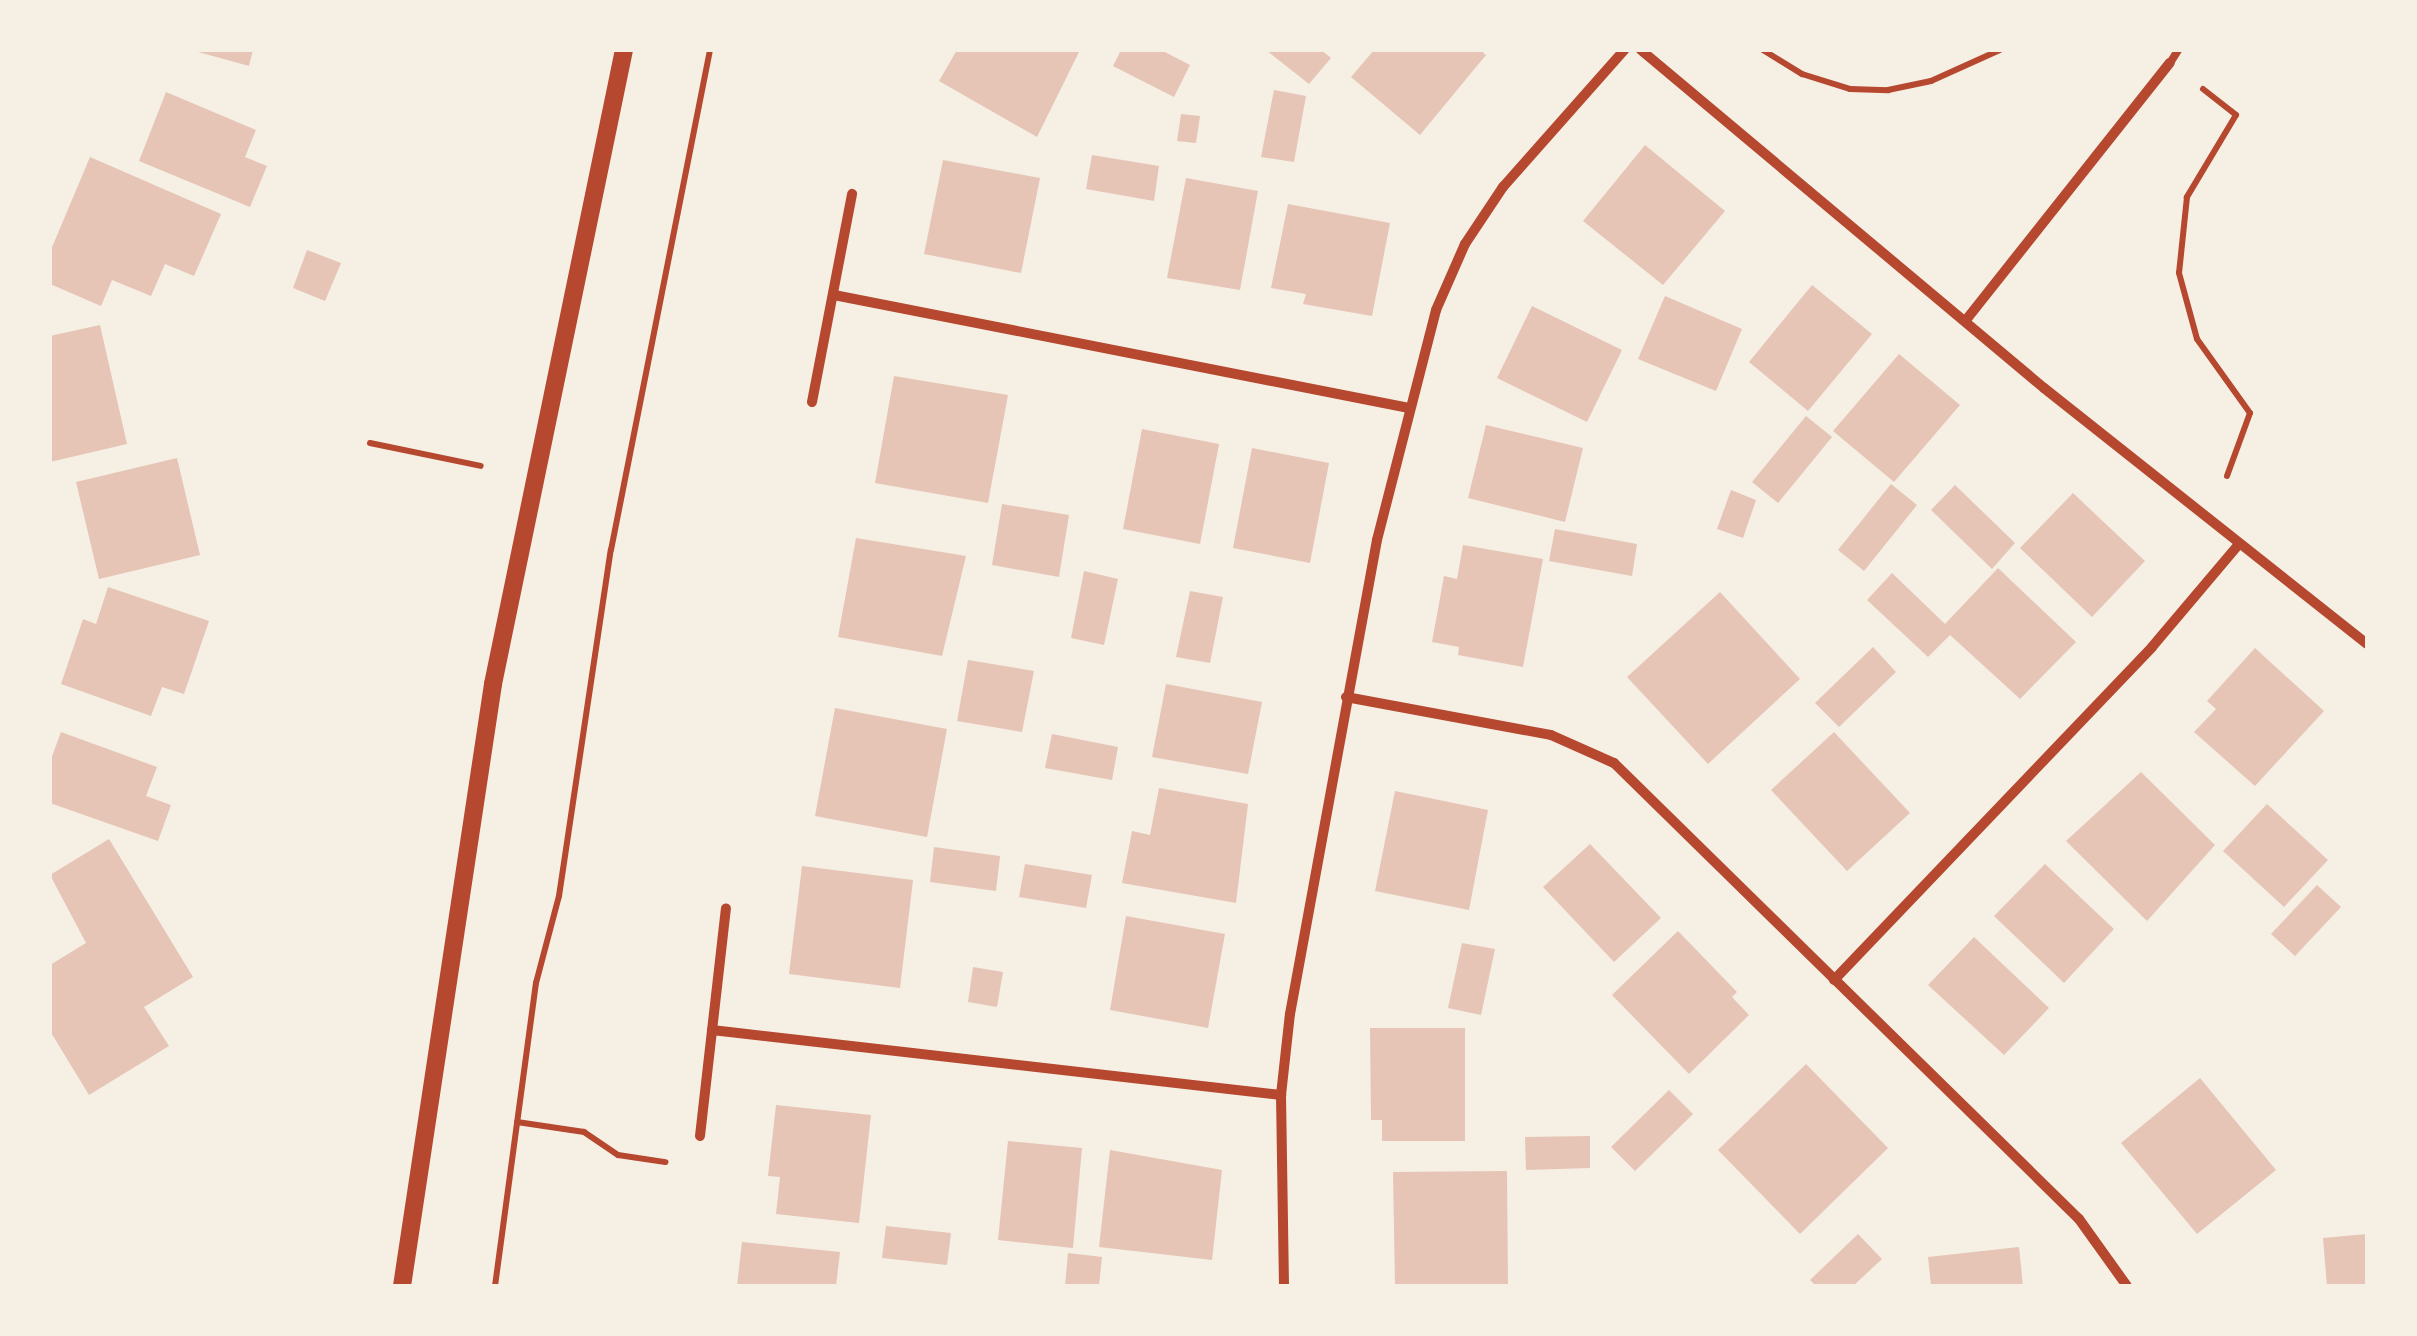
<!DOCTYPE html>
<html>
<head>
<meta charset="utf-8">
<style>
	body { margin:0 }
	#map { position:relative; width:2417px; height:1336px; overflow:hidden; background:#f6efe4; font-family:Arial,sans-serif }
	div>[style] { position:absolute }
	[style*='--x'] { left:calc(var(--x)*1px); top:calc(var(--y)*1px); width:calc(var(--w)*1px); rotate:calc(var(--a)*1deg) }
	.building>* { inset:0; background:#e6c5b7 }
	.path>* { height:6px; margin:-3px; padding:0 3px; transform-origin:3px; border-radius:3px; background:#b5482f }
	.service>* { height:8px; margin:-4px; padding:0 4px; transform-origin:4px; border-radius:4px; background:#b5482f }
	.minor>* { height:10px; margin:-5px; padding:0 5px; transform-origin:5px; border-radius:5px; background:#b5482f }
	.tertiary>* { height:18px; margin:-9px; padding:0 9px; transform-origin:9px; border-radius:9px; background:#b5482f }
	span { translate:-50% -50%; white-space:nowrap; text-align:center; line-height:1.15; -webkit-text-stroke:8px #f6efe4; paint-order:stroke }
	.frame { position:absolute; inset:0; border:52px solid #f6efe4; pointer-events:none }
</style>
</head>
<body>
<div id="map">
	<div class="building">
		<div style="clip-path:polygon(191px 50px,253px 50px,249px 66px)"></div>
		<div style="clip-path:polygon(957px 50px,1080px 50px,1037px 137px,939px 81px)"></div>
		<div style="clip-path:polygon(1121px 50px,1161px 50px,1190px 65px,1174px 97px,1113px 66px)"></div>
		<div style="clip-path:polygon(1266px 50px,1321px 50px,1331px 58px,1309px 84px)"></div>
		<div style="clip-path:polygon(1374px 50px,1480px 50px,1486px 55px,1420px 135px,1351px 77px)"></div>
		<div style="clip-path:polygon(1274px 90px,1306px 96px,1294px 162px,1261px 157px)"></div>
		<div style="clip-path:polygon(166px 92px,256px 130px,245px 157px,267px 166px,250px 207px,139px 161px)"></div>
		<div style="clip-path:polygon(1181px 114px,1200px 116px,1196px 143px,1177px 141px)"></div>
		<div style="clip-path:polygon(1645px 145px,1725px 211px,1663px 285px,1583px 221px)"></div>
		<div style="clip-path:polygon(1092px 155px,1159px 166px,1154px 201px,1086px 189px)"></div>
		<div style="clip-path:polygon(90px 157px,221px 214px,194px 276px,165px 264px,151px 296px,112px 280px,101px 306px,50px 284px,50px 252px)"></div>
		<div style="clip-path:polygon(943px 160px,1040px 178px,1021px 273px,924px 254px)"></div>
		<div style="clip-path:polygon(1186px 178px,1258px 191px,1240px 290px,1167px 278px)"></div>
		<div style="clip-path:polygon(1288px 204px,1390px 223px,1372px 316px,1303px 304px,1306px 294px,1271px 288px)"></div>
		<div style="clip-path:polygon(307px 250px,341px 263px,325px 301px,293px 288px)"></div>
		<div style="clip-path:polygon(1812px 285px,1872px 334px,1808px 411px,1749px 362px)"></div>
		<div style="clip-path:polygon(1665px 296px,1742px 329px,1716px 391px,1638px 359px)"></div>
		<div style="clip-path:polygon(1532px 306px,1622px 350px,1587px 422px,1497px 378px)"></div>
		<div style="clip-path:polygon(100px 325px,127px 444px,50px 462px,50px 336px)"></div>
		<div style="clip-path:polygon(1899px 354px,1960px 405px,1894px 482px,1833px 431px)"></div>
		<div style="clip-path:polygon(894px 376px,1008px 395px,988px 503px,875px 483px)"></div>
		<div style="clip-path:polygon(1806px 416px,1832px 437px,1778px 503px,1752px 482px)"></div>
		<div style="clip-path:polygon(1486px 425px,1583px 448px,1565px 522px,1468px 498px)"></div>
		<div style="clip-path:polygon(1142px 429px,1219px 444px,1200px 544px,1123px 529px)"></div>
		<div style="clip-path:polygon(1252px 448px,1329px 463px,1310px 563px,1233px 548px)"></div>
		<div style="clip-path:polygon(177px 458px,200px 555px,99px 579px,76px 482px)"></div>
		<div style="clip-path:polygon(1891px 484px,1917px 505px,1864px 571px,1838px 550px)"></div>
		<div style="clip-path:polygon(1955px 485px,2015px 543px,1992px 569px,1931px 510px)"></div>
		<div style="clip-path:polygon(1731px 490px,1756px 500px,1743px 538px,1717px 529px)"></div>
		<div style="clip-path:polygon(2073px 493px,2145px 561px,2092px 617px,2020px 548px)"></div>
		<div style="clip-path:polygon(1002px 504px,1069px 515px,1059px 577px,992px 565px)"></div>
		<div style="clip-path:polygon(1555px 529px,1637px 544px,1632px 576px,1549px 561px)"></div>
		<div style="clip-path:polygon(856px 538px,966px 556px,942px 656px,838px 637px)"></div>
		<div style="clip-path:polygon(1463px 545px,1543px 559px,1523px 667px,1458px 655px,1459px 647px,1432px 642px,1444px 576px,1457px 579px)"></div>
		<div style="clip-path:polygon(1998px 568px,2076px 642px,2020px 699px,1950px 635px,1928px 657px,1867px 600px,1892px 573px,1945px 624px)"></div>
		<div style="clip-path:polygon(1084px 571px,1118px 579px,1104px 645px,1071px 638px)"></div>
		<div style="clip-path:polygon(108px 587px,209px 621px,184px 694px,162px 687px,151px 716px,61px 684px,83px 619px,96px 624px)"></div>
		<div style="clip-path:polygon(1190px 591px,1223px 597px,1210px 663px,1176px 657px)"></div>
		<div style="clip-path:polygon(1720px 592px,1800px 679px,1708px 764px,1627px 677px)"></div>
		<div style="clip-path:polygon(1873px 647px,1896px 672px,1839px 727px,1815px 703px)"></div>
		<div style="clip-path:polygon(2255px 648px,2324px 711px,2255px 786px,2194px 732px,2216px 709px,2207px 701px)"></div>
		<div style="clip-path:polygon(968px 660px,1034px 671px,1022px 732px,957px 721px)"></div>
		<div style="clip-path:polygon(1166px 684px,1262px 702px,1248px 774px,1152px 757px)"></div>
		<div style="clip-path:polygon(835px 708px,947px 729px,927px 837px,815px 816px)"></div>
		<div style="clip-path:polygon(61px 732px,157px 767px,146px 796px,171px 805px,158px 841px,50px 803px,50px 762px)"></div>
		<div style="clip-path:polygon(1834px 732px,1910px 813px,1847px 871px,1771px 790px)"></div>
		<div style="clip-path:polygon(1052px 734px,1118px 747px,1112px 780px,1045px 768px)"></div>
		<div style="clip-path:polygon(2141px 772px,2215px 845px,2147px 921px,2066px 841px)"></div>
		<div style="clip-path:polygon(1159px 788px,1248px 804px,1236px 903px,1122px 883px,1132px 831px,1150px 835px)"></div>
		<div style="clip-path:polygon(1395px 791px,1488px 810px,1469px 910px,1375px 891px)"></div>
		<div style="clip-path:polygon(2267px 804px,2328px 860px,2284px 907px,2223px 851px)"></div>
		<div style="clip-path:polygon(109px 839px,193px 977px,144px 1007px,169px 1046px,89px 1095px,50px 1031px,50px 965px,86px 943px,50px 875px)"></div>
		<div style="clip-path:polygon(1590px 844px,1661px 918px,1614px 962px,1543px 887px)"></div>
		<div style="clip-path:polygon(934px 847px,1000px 856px,996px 891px,930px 882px)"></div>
		<div style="clip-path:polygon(1025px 864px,1092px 875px,1086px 908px,1019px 897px)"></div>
		<div style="clip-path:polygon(2045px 864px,2114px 929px,2064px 983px,1994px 916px)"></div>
		<div style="clip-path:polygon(802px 866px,913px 880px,900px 988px,789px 974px)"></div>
		<div style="clip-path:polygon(2317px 885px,2341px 907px,2295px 956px,2271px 934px)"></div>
		<div style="clip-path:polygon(1126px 916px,1225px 934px,1208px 1028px,1110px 1010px)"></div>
		<div style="clip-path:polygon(1678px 931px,1737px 992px,1732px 997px,1749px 1015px,1689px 1074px,1612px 995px)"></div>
		<div style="clip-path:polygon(1974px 937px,2049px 1008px,2004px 1055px,1928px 985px)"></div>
		<div style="clip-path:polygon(1462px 943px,1495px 949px,1481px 1015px,1448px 1008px)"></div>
		<div style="clip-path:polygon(973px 967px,1003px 972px,997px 1007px,968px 1002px)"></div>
		<div style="clip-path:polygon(1370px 1028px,1465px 1028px,1465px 1141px,1382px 1141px,1382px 1120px,1371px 1120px)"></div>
		<div style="clip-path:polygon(1806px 1064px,1888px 1148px,1800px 1234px,1718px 1150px)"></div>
		<div style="clip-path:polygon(2200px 1078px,2276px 1170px,2197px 1234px,2121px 1143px)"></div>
		<div style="clip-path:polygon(1669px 1090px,1693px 1114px,1635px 1171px,1611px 1147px)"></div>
		<div style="clip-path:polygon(776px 1105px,871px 1115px,859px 1223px,776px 1214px,780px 1177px,768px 1176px)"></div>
		<div style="clip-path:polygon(1590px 1136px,1590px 1168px,1526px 1170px,1525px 1137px)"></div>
		<div style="clip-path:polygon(1008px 1141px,1082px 1148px,1073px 1248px,998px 1240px)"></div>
		<div style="clip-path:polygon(1110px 1150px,1222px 1170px,1212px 1260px,1099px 1247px)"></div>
		<div style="clip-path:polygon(1507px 1171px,1508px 1286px,1395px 1286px,1393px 1172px)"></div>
		<div style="clip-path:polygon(886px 1226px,951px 1233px,947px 1265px,882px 1258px)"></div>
		<div style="clip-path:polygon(1858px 1234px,1882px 1259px,1853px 1286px,1816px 1286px,1810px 1280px)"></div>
		<div style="clip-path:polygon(2367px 1234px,2367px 1286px,2327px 1286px,2323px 1238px)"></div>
		<div style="clip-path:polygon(742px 1242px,840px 1252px,836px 1286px,737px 1286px)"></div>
		<div style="clip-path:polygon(2019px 1247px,2023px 1286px,1931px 1286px,1928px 1257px)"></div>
		<div style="clip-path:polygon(1068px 1253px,1102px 1257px,1099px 1286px,1065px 1286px)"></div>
	</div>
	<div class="path">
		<div style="--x:1763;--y:50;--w:46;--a:31.6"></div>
		<div style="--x:1802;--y:74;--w:50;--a:17.4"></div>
		<div style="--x:1850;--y:89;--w:38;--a:2"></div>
		<div style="--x:1888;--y:90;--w:44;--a:-11.8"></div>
		<div style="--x:1931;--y:81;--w:76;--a:-24.2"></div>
		<div style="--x:2203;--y:89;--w:42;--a:38.2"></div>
		<div style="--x:2236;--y:115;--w:96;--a:120.9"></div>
		<div style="--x:2187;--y:197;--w:76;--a:96"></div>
		<div style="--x:2179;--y:273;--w:68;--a:74.7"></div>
		<div style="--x:2197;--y:339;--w:91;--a:54.4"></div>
		<div style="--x:2250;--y:413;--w:67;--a:110.1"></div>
		<div style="--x:370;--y:443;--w:113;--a:11.7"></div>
		<div style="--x:517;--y:1122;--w:68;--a:8.5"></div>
		<div style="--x:584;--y:1132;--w:41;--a:34.1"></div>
		<div style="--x:618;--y:1155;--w:48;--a:8.5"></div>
		<div style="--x:495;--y:1286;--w:306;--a:-82.3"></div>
		<div style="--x:536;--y:983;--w:90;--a:-75.2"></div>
		<div style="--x:559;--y:896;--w:350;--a:-81.5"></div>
		<div style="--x:611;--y:550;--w:510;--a:-78.8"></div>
	</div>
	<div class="service">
		<div style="--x:2170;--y:63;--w:15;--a:-58"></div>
	</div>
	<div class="minor">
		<div style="--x:1641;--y:50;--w:526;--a:39.99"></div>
		<div style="--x:2044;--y:388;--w:412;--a:38.4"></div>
		<div style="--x:834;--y:295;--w:586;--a:11.12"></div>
		<div style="--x:1966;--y:320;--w:328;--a:-51.6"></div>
		<div style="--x:812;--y:402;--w:212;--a:-79.1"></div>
		<div style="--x:1346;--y:697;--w:208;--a:10.5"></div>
		<div style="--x:1551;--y:735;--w:69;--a:24"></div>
		<div style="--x:1614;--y:763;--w:651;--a:44.44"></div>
		<div style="--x:2079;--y:1219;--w:82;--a:54.4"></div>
		<div style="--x:1834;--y:980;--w:460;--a:-46.3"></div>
		<div style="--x:2152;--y:647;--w:135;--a:-49.8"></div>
		<div style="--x:712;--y:1030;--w:573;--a:6.52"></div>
		<div style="--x:700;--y:1136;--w:229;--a:-83.5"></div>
		<div style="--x:1284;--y:1286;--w:191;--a:-90.9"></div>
		<div style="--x:1281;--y:1095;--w:81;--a:-83.7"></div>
		<div style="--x:1290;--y:1014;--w:482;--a:-79.6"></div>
		<div style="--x:1377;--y:540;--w:237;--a:-75.6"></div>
		<div style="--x:1436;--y:310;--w:72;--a:-66.3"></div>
		<div style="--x:1465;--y:244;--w:69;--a:-56.3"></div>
		<div style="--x:1503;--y:187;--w:183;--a:-48.5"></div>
	</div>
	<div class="tertiary">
		<div style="--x:402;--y:1286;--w:609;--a:-81.4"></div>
		<div style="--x:493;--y:684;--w:647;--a:-78.33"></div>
	</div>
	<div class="frame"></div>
</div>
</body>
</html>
